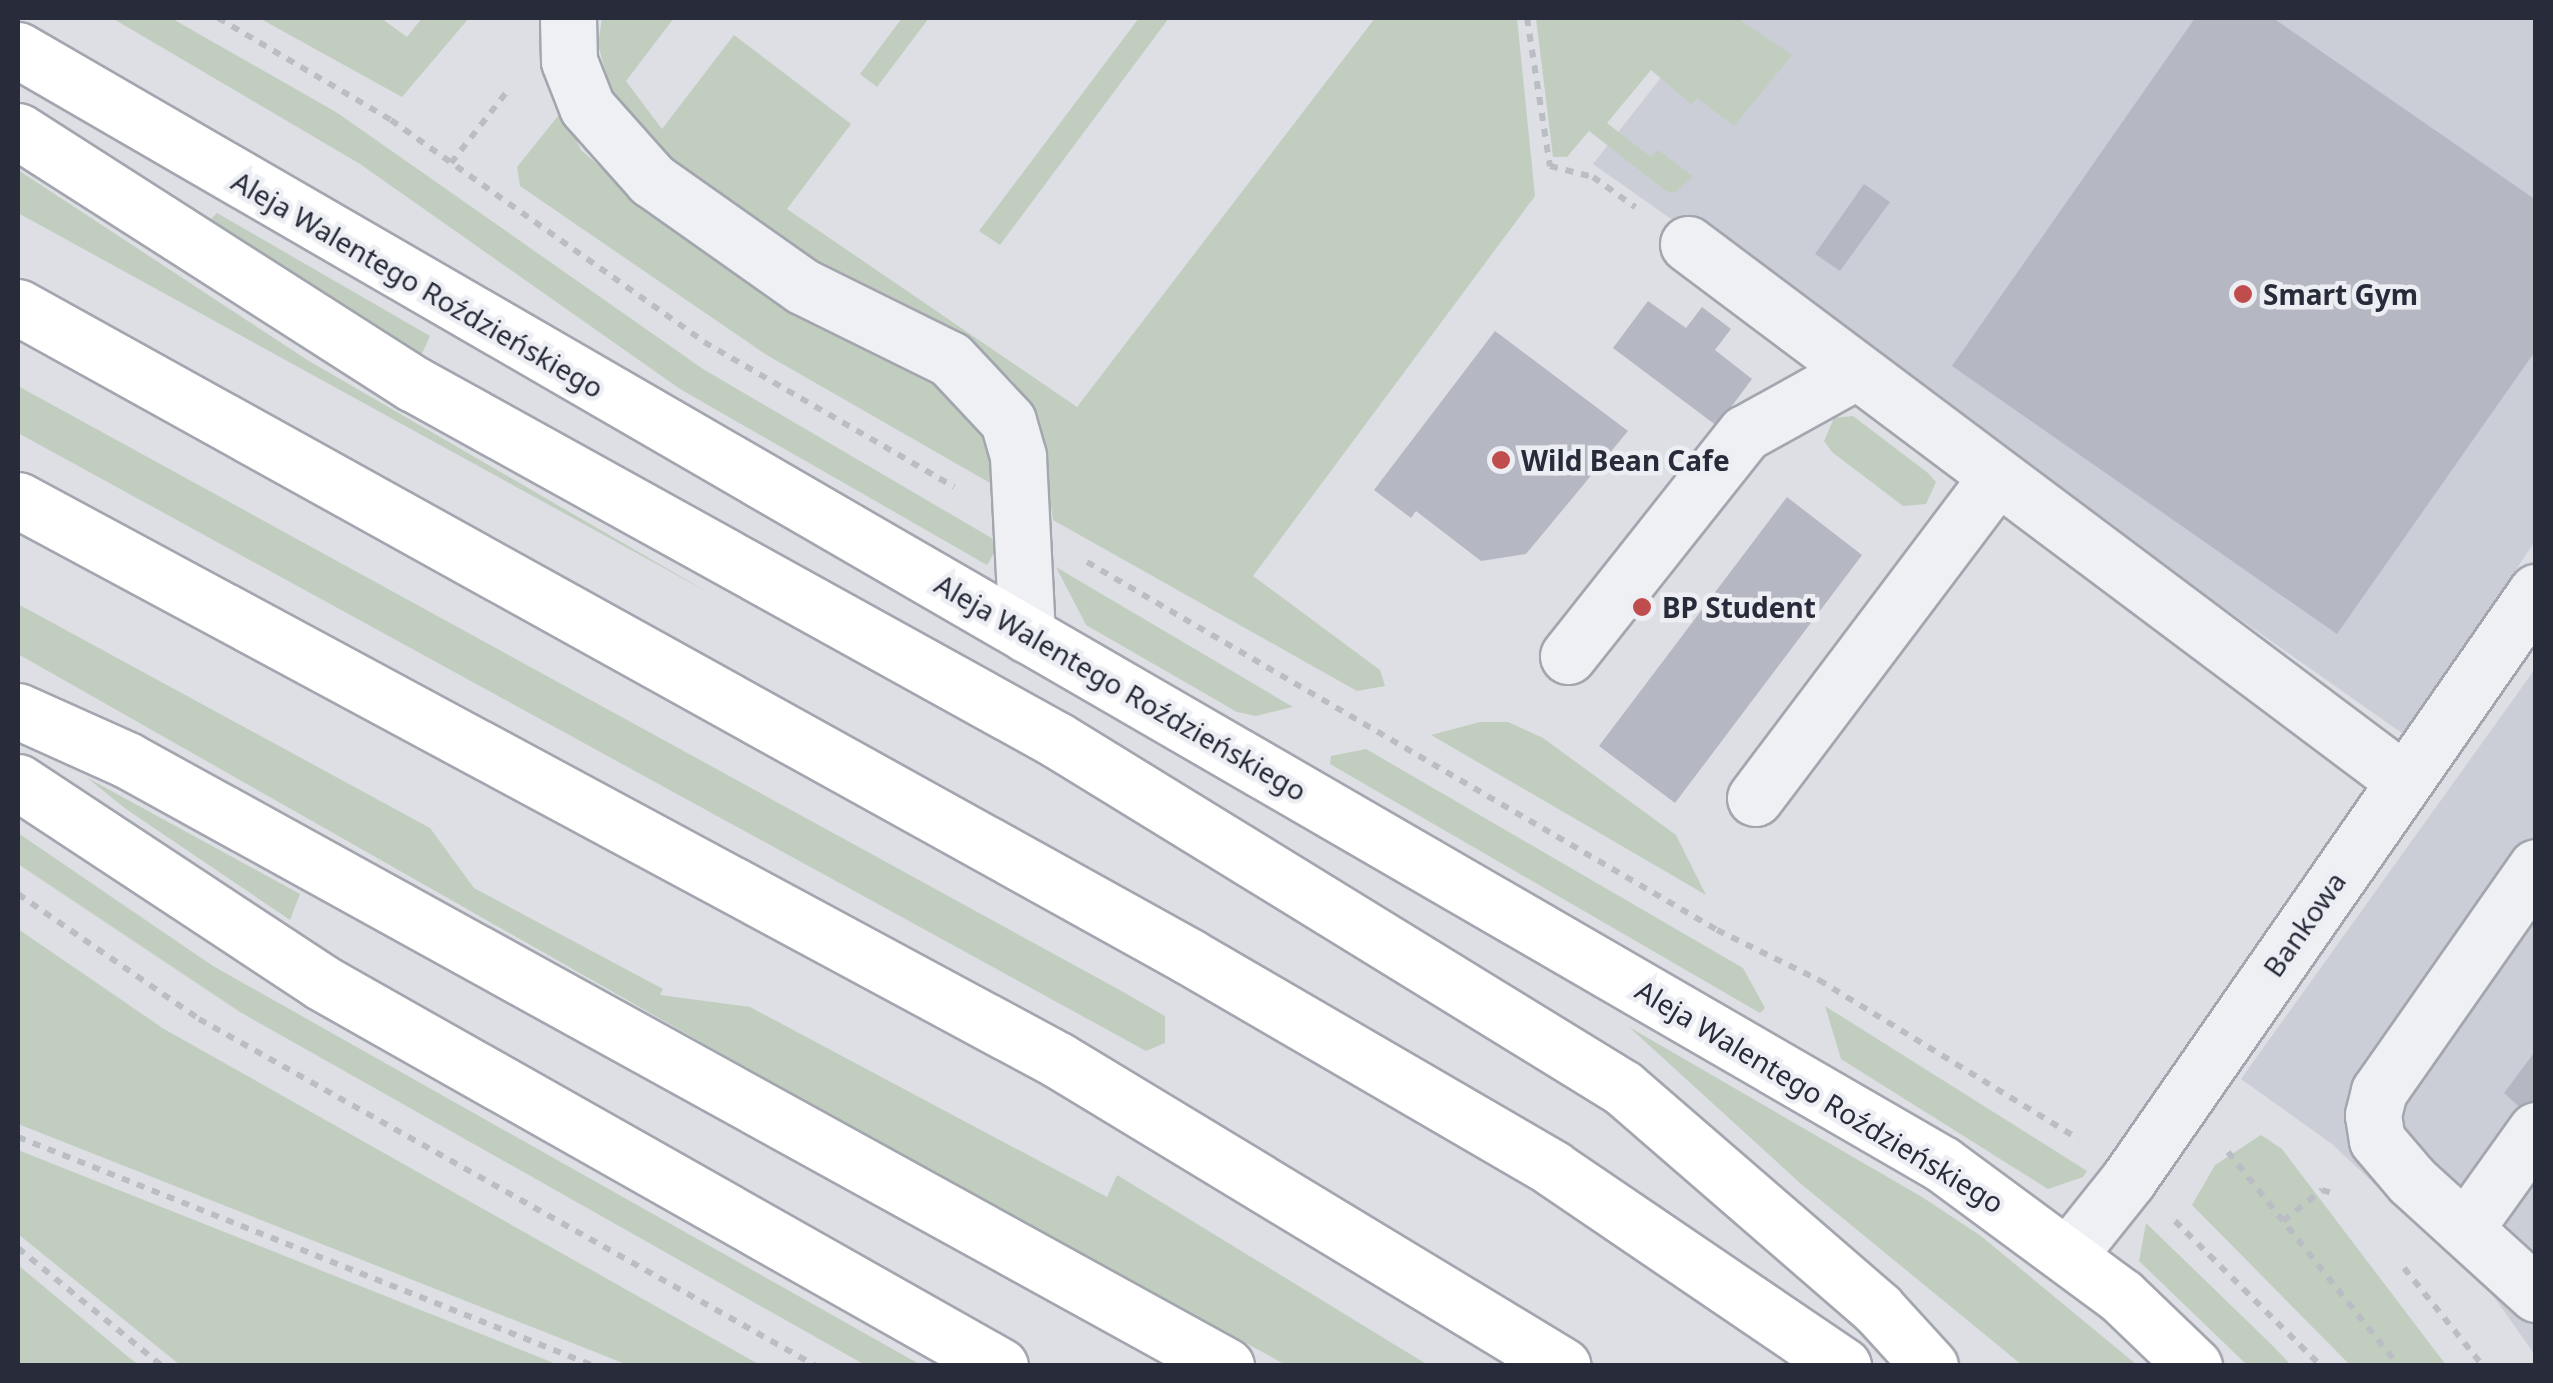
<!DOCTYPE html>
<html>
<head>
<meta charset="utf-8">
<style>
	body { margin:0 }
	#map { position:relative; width:2553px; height:1383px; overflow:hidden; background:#dddfe5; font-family:"Noto Sans",sans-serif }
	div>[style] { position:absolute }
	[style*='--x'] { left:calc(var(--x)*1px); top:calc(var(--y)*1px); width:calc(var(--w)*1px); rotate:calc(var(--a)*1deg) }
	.built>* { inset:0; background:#cbced6 }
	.green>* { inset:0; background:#c1cebf }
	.building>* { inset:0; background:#b5b8c2 }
	.path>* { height:6px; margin-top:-3px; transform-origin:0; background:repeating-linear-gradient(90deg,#bbbdc4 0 8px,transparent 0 16px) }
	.roads { filter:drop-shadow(2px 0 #a3a6ae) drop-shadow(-2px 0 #a3a6ae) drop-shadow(0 2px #a3a6ae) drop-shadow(0 -2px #a3a6ae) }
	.minor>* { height:55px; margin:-27.5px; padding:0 27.5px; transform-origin:27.5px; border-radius:27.5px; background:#eff0f4 }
	.major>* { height:55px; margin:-27.5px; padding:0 27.5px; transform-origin:27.5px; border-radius:27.5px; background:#fff }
	.dots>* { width:28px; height:28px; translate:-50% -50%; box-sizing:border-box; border:5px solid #eceef3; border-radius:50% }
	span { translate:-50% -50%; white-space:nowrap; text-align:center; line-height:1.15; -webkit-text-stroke:9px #eceef3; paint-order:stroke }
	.street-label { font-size:28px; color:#282c3a }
	.poi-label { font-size:28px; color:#282c3a; font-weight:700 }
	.left { translate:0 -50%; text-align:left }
	.frame { position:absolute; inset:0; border:20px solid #282c3a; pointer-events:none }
</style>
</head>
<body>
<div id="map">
	<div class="built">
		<div style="clip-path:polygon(1708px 18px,2535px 18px,2535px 541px,2406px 736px,1593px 164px)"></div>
		<div style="clip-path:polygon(2535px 669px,2535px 1355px,2494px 1297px,2332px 1144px,2241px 1079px)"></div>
	</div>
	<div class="green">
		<div style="clip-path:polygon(112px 18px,171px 18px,336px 112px,703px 369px,1000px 543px,987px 565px,680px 389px,360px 164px)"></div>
		<div style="clip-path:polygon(259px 18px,381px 18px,407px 37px,422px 18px,469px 18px,402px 97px)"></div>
		<div style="clip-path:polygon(602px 18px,674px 18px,626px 81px,662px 129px,734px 35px,851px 124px,787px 209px,1077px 407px,1375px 18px,1517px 18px,1535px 196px,1253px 576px,1380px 670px,1385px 686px,1357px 691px,1053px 520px,1039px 423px,1012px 380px,969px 344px,823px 268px,682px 172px,615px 104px,598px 45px)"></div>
		<div style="clip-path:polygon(902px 18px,929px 18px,877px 87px,860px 74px)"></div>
		<div style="clip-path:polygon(1139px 18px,1169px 18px,1000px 245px,979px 231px)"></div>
		<div style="clip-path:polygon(1536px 18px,1737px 18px,1792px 55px,1734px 126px,1697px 98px,1692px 105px,1651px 70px,1607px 123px,1651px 157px,1658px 150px,1693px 176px,1675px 193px,1666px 191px,1589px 131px,1567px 157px,1553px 157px)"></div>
		<div style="clip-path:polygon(562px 111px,581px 150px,671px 229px,771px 297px,944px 390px,975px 418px,993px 452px,997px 487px,765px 354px,520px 186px,517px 167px)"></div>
		<div style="clip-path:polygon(18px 170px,309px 361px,711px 594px,18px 213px)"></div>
		<div style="clip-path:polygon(217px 213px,430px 336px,420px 358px,213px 230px,210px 220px)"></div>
		<div style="clip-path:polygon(18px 386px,1116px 988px,1165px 1016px,1165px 1043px,1146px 1051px,18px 433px)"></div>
		<div style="clip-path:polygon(1853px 416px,1928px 473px,1936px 482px,1926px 504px,1903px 506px,1832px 452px,1824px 441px,1834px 418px)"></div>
		<div style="clip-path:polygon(1056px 567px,1293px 707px,1256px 716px,1237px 712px,1086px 625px)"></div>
		<div style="clip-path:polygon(18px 604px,430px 828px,474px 888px,663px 989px,660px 995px,750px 1007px,1107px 1197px,1117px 1175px,1428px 1365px,1286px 1365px,863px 1134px,18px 654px)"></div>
		<div style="clip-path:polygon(1480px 722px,1508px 722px,1543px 738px,1676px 835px,1706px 895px,1431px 735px)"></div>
		<div style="clip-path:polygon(1366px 749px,1743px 968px,1765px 1008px,1760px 1013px,1330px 764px,1331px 756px)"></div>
		<div style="clip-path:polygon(86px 777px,300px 894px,290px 920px,126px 809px)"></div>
		<div style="clip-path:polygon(18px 833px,213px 966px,921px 1365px,865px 1365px,240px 1012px,18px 864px)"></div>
		<div style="clip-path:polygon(18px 929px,164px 1029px,760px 1365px,628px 1365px,18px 1124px)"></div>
		<div style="clip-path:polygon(1825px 1006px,2087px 1171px,2083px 1177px,2048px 1189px,1841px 1059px)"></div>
		<div style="clip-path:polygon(1629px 1027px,1922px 1197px,1981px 1236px,2137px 1365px,2022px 1365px,1801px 1184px)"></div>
		<div style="clip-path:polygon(2261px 1135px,2282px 1149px,2446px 1365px,2350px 1365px,2192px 1205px,2215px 1165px)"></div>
		<div style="clip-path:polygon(18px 1150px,559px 1365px,180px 1365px,18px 1234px)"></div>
		<div style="clip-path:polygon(2146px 1223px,2273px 1346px,2291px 1365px,2247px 1365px,2139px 1261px)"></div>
		<div style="clip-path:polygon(18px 1265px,132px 1360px,139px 1365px,18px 1365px)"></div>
	</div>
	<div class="building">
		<div style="clip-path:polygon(2195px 18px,2273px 18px,2536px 200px,2536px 350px,2337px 634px,1952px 366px)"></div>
		<div style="clip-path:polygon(1864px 184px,1890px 202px,1840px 271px,1815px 254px)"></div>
		<div style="clip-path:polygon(1648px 301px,1686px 328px,1702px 307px,1731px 329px,1715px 350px,1752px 379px,1717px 426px,1613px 348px)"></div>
		<div style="clip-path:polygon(1495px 331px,1628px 431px,1526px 554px,1481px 561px,1416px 511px,1411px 518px,1374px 490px)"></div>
		<div style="clip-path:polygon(1787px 497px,1862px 555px,1675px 803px,1599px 746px)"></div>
		<div style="clip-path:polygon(2536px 1050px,2536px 1122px,2504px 1093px)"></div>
	</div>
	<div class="path">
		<div style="--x:218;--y:18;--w:201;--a:30.5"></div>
		<div style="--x:391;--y:120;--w:384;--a:35.3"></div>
		<div style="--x:704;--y:342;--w:289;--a:30.1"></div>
		<div style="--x:1527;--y:18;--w:150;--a:81.2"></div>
		<div style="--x:1550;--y:166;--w:44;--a:14.3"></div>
		<div style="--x:1593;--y:177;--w:52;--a:35.5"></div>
		<div style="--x:451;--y:163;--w:94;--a:-51.9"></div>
		<div style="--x:1087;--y:562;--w:730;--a:30.29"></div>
		<div style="--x:1717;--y:930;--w:114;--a:26.1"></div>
		<div style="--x:1819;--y:980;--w:304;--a:31.5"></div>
		<div style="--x:18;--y:894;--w:220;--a:34.6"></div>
		<div style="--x:199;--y:1019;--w:708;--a:29.35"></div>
		<div style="--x:18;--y:1137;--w:620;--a:21.68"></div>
		<div style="--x:2228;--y:1152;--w:274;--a:51.4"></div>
		<div style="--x:2175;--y:1221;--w:206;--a:44.8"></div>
		<div style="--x:2283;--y:1221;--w:50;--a:-38.5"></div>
		<div style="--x:2322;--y:1190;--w:14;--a:17"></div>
		<div style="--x:18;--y:1248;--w:186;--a:39.3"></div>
		<div style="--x:2404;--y:1268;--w:126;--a:51.1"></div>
	</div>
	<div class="roads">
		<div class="minor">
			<div style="--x:568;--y:18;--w:43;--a:88.7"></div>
			<div style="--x:569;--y:61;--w:49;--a:68.6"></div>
			<div style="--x:587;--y:107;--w:98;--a:48.3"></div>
			<div style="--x:652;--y:180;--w:184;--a:35.2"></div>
			<div style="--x:802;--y:286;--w:165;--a:26.3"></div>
			<div style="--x:950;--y:359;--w:85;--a:46.9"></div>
			<div style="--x:1008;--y:421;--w:37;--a:74"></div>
			<div style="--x:1018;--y:457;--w:178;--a:87.1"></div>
			<div style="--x:1688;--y:244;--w:894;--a:36.86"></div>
			<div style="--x:1568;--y:656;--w:285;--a:-51.6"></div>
			<div style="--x:1745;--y:433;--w:126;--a:-29"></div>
			<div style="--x:1755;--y:798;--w:399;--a:-53"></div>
			<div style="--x:2536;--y:867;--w:274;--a:125"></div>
			<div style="--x:2379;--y:1091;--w:25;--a:104"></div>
			<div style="--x:2373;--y:1115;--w:25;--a:81"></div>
			<div style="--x:2377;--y:1140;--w:54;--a:49.5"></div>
			<div style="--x:2412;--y:1181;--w:168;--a:42.3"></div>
			<div style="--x:2465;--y:1229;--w:122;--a:-54.4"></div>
			<div style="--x:2069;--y:1254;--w:95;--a:-51.4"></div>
			<div style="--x:2128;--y:1180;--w:716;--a:-55.24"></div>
		</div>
		<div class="major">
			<div style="--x:18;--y:50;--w:2223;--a:30.07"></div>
			<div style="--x:1942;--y:1164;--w:222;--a:36.4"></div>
			<div style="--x:2121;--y:1296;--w:101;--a:43.8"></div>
			<div style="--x:18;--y:131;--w:470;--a:32.6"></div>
			<div style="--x:414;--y:384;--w:735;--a:28.97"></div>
			<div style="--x:1057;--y:740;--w:664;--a:31.58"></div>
			<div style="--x:1623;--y:1088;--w:337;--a:40.9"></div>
			<div style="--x:1878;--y:1309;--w:77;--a:47.6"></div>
			<div style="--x:18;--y:307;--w:1340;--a:29.01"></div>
			<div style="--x:1190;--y:957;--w:419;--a:30.2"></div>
			<div style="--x:1552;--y:1168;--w:352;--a:34.2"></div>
			<div style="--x:18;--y:500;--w:1181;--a:28.3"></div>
			<div style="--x:1058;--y:1060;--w:590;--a:31.21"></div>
			<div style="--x:18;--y:711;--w:120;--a:24.2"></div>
			<div style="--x:127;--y:760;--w:1255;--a:28.87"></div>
			<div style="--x:18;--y:782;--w:363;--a:33.4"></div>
			<div style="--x:321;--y:982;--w:780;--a:29.49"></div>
		</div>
	</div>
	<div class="dots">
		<div style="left:2243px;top:294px;background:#c04d4d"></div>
		<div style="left:1501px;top:460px;background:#c04d4d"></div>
		<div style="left:1642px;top:607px;background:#c04d4d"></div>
	</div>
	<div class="street-label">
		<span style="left:418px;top:284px;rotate:30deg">Aleja Walentego Roździeńskiego</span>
		<span style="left:1121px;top:687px;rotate:30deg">Aleja Walentego Roździeńskiego</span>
		<span style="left:2304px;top:924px;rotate:-55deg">Bankowa</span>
		<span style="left:1820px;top:1096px;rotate:31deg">Aleja Walentego Roździeńskiego</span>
	</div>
	<div class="poi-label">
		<span class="left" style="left:2263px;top:294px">Smart Gym</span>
		<span class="left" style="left:1521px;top:460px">Wild Bean Cafe</span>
		<span class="left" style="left:1662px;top:607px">BP Student</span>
	</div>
	<div class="frame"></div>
</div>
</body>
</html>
